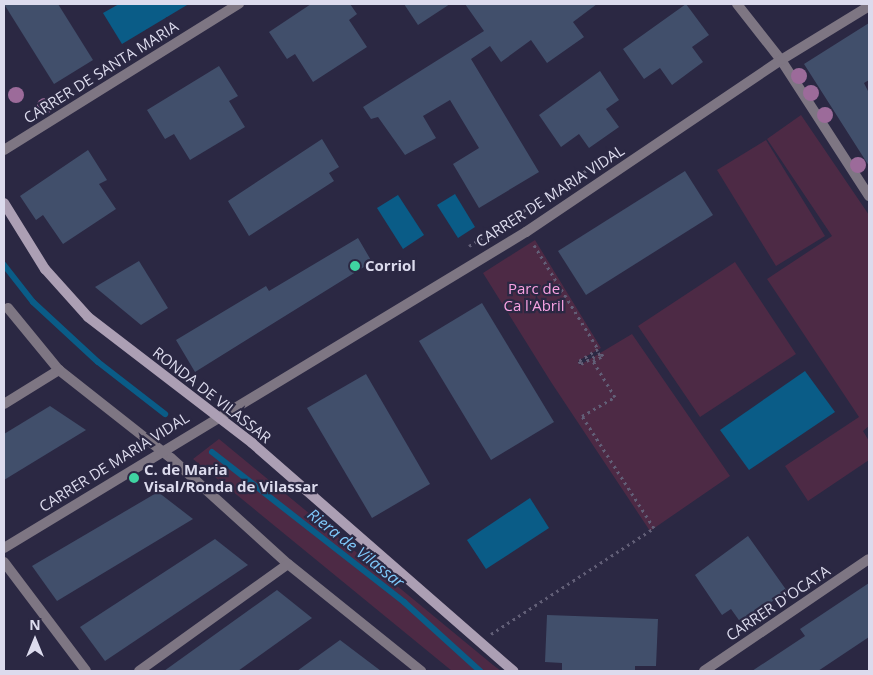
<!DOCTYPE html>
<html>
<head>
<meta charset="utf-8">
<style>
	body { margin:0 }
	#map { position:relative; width:873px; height:675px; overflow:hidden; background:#2b2843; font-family:"Open Sans",sans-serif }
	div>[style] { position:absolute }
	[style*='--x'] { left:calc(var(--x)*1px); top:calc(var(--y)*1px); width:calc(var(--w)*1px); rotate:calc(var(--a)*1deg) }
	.green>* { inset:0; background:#4d2a45 }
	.water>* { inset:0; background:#0a5c87 }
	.stream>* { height:6px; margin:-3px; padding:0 3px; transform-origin:3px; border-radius:3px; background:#0a5c87 }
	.building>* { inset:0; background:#414f6b }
	.path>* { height:3px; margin-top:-1.5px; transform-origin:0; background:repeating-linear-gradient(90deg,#625f77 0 2.5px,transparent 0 6.5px) }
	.street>* { height:10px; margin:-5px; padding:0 5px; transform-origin:5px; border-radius:5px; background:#7e7683 }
	.secondary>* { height:10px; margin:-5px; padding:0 5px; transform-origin:5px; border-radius:5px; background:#ac9fb4 }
	.trees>* { width:16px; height:16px; margin:-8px; border-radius:50%; background:#9c6b9a }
	.dots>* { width:14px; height:14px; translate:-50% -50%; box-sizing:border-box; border:2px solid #2b2843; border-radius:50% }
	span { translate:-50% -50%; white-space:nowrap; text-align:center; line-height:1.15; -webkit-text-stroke:4.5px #2b2843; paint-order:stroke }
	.street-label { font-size:15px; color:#dcdbed }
	.poi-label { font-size:15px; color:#dcdbed; font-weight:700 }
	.left { translate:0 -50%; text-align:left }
	.park-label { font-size:15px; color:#f8a2e2 }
	.water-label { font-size:16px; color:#7fc9fb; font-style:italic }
	.frame { position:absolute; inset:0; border:5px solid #dcdbed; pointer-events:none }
	.north { position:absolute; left:10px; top:615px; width:50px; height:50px; -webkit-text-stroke:4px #2b2843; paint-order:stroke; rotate:0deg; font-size:14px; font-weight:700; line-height:20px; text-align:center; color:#dcdbed }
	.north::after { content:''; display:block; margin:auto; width:18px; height:22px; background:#dcdbed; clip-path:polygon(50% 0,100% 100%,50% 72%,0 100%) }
</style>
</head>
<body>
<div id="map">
	<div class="green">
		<div style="clip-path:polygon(801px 115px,869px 215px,869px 426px,863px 431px,869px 441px,869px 460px,808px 501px,785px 466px,859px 417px,767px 279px,832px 236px,767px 139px)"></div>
		<div style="clip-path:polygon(766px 140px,825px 236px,776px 266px,717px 170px)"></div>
		<div style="clip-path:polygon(535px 240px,601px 348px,578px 361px,580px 365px,632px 334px,730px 476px,650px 531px,551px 382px,483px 273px)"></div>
		<div style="clip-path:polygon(735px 262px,796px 354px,700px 417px,638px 326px)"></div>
		<div style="clip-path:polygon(219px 439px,493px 665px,501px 671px,452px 671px,193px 459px)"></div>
	</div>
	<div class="water">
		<div style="clip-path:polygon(119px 4px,186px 4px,187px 5px,122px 44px,103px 13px)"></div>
		<div style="clip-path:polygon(455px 194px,475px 227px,458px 238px,437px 205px)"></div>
		<div style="clip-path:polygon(398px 195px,424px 235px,403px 249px,377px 208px)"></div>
		<div style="clip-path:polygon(805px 371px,835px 412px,749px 470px,720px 430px)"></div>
		<div style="clip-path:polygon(530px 498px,549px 528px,486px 569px,467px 540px)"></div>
	</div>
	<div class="stream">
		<div style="--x:4;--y:265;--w:47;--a:51.9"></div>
		<div style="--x:33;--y:302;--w:88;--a:42.7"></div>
		<div style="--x:98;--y:362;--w:85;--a:37.8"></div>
		<div style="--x:212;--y:452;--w:244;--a:38"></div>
		<div style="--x:404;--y:602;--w:103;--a:42.2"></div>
	</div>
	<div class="building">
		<div style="clip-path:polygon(4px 4px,58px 4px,93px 60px,54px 84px)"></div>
		<div style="clip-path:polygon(311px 4px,350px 4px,357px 14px,349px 20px,367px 47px,313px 82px,295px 54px,287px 59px,269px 32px)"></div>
		<div style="clip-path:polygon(404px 4px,450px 4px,418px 25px)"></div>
		<div style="clip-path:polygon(465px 4px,597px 4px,573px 22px,584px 37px,547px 63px,531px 40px,501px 62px,490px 46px,471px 59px,539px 172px,479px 208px,453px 164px,479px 148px,450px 100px,423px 116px,436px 138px,405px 155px,378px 117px,371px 119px,363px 107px,484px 31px)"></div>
		<div style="clip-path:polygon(686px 4px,709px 35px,692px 47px,703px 62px,672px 85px,660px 68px,644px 79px,623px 49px)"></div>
		<div style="clip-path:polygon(869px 23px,869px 80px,864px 83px,869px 93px,869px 166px,804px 64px)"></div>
		<div style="clip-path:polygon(219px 66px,238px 96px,229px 101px,245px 127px,190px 160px,174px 134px,165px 139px,147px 110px)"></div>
		<div style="clip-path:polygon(600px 71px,619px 100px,606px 109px,619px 127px,589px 148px,579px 134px,561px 147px,539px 115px)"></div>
		<div style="clip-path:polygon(322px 139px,339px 167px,329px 173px,334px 181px,249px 236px,228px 201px)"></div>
		<div style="clip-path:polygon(88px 150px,107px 180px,99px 184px,116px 209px,63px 244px,43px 215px,36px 220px,20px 196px)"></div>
		<div style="clip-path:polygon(685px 171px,713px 215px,586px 295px,558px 251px)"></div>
		<div style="clip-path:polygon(358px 238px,372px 262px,195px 372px,176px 340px,266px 286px,269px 291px)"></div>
		<div style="clip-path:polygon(139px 261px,168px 308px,141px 325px,95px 287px)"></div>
		<div style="clip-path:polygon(482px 303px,554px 422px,491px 460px,419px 341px)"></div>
		<div style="clip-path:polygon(366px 374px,430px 484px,372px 518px,307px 408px)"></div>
		<div style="clip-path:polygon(50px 406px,86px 430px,4px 480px,4px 434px)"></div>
		<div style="clip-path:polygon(158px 492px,193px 519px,57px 601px,32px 566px)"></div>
		<div style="clip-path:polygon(748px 536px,787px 591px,741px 623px,731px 609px,722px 615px,695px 575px)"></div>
		<div style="clip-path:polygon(215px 539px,248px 565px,105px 661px,80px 627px)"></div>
		<div style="clip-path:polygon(869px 583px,869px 637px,818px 671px,752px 671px,805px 636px,800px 629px)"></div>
		<div style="clip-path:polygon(277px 590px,312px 618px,238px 671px,164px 671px)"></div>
		<div style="clip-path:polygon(547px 615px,658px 619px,656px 666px,635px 666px,635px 671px,562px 671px,562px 663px,545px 662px)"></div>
		<div style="clip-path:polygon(340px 640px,381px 671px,297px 671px)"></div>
	</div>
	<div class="path">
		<div style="--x:534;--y:245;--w:122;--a:58.4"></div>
		<div style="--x:598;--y:349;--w:22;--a:148"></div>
		<div style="--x:579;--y:361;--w:4;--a:56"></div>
		<div style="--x:581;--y:364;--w:23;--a:-29"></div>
		<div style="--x:469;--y:246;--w:151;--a:-32.8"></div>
		<div style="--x:491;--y:634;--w:194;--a:-33"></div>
		<div style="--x:654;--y:528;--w:133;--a:-122.7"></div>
		<div style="--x:582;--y:416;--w:38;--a:-30"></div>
		<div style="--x:615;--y:397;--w:42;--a:-121.4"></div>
		<div style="--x:593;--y:361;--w:11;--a:-27"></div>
		<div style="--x:603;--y:356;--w:4;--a:-124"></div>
	</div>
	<div class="street">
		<div style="--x:737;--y:4;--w:71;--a:51.8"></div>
		<div style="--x:781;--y:60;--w:162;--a:57.1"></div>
		<div style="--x:4;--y:150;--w:277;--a:-31.9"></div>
		<div style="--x:8;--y:308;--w:80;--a:50.6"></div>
		<div style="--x:59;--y:370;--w:142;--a:38.2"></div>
		<div style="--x:171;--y:458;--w:158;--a:42.2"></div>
		<div style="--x:288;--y:564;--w:171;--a:38.8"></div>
		<div style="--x:4;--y:404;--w:65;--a:-31.7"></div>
		<div style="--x:4;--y:548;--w:610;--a:-31.19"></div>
		<div style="--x:526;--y:232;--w:308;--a:-34"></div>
		<div style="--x:781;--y:60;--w:103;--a:-31.5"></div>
		<div style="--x:4;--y:562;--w:136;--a:53"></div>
		<div style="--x:139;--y:671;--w:183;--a:-35.7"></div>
		<div style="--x:704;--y:671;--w:199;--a:-34.2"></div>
	</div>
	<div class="secondary">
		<div style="--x:4;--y:203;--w:78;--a:58.2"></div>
		<div style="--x:45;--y:269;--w:64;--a:48.1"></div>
		<div style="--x:88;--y:317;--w:207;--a:37.5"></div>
		<div style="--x:252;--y:443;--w:347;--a:41.1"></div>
	</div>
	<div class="trees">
		<div style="left:799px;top:76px"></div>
		<div style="left:811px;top:93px"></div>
		<div style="left:16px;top:95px"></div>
		<div style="left:45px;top:106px"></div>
		<div style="left:825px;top:115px"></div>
		<div style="left:858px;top:165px"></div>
	</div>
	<div class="dots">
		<div style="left:355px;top:266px;background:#3fd4a2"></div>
		<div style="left:134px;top:478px;background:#3fd4a2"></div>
	</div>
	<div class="street-label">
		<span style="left:101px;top:72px;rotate:-32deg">CARRER DE SANTA MARIA</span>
		<span style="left:550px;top:196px;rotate:-33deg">CARRER DE MARIA VIDAL</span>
		<span style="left:212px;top:395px;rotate:38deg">RONDA DE VILASSAR</span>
		<span style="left:114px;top:462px;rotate:-32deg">CARRER DE MARIA VIDAL</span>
		<span style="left:778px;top:603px;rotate:-34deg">CARRER D'OCATA</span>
	</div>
	<div class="poi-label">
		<span class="left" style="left:365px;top:266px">Corriol</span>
		<span class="left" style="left:144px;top:478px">C. de Maria<br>Visal/Ronda de Vilassar</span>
	</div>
	<div class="park-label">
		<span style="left:534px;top:297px">Parc de<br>Ca l'Abril</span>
	</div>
	<div class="water-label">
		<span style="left:356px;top:548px;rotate:38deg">Riera de Vilassar</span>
	</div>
	<div class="frame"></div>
	<div class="north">N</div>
</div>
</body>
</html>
